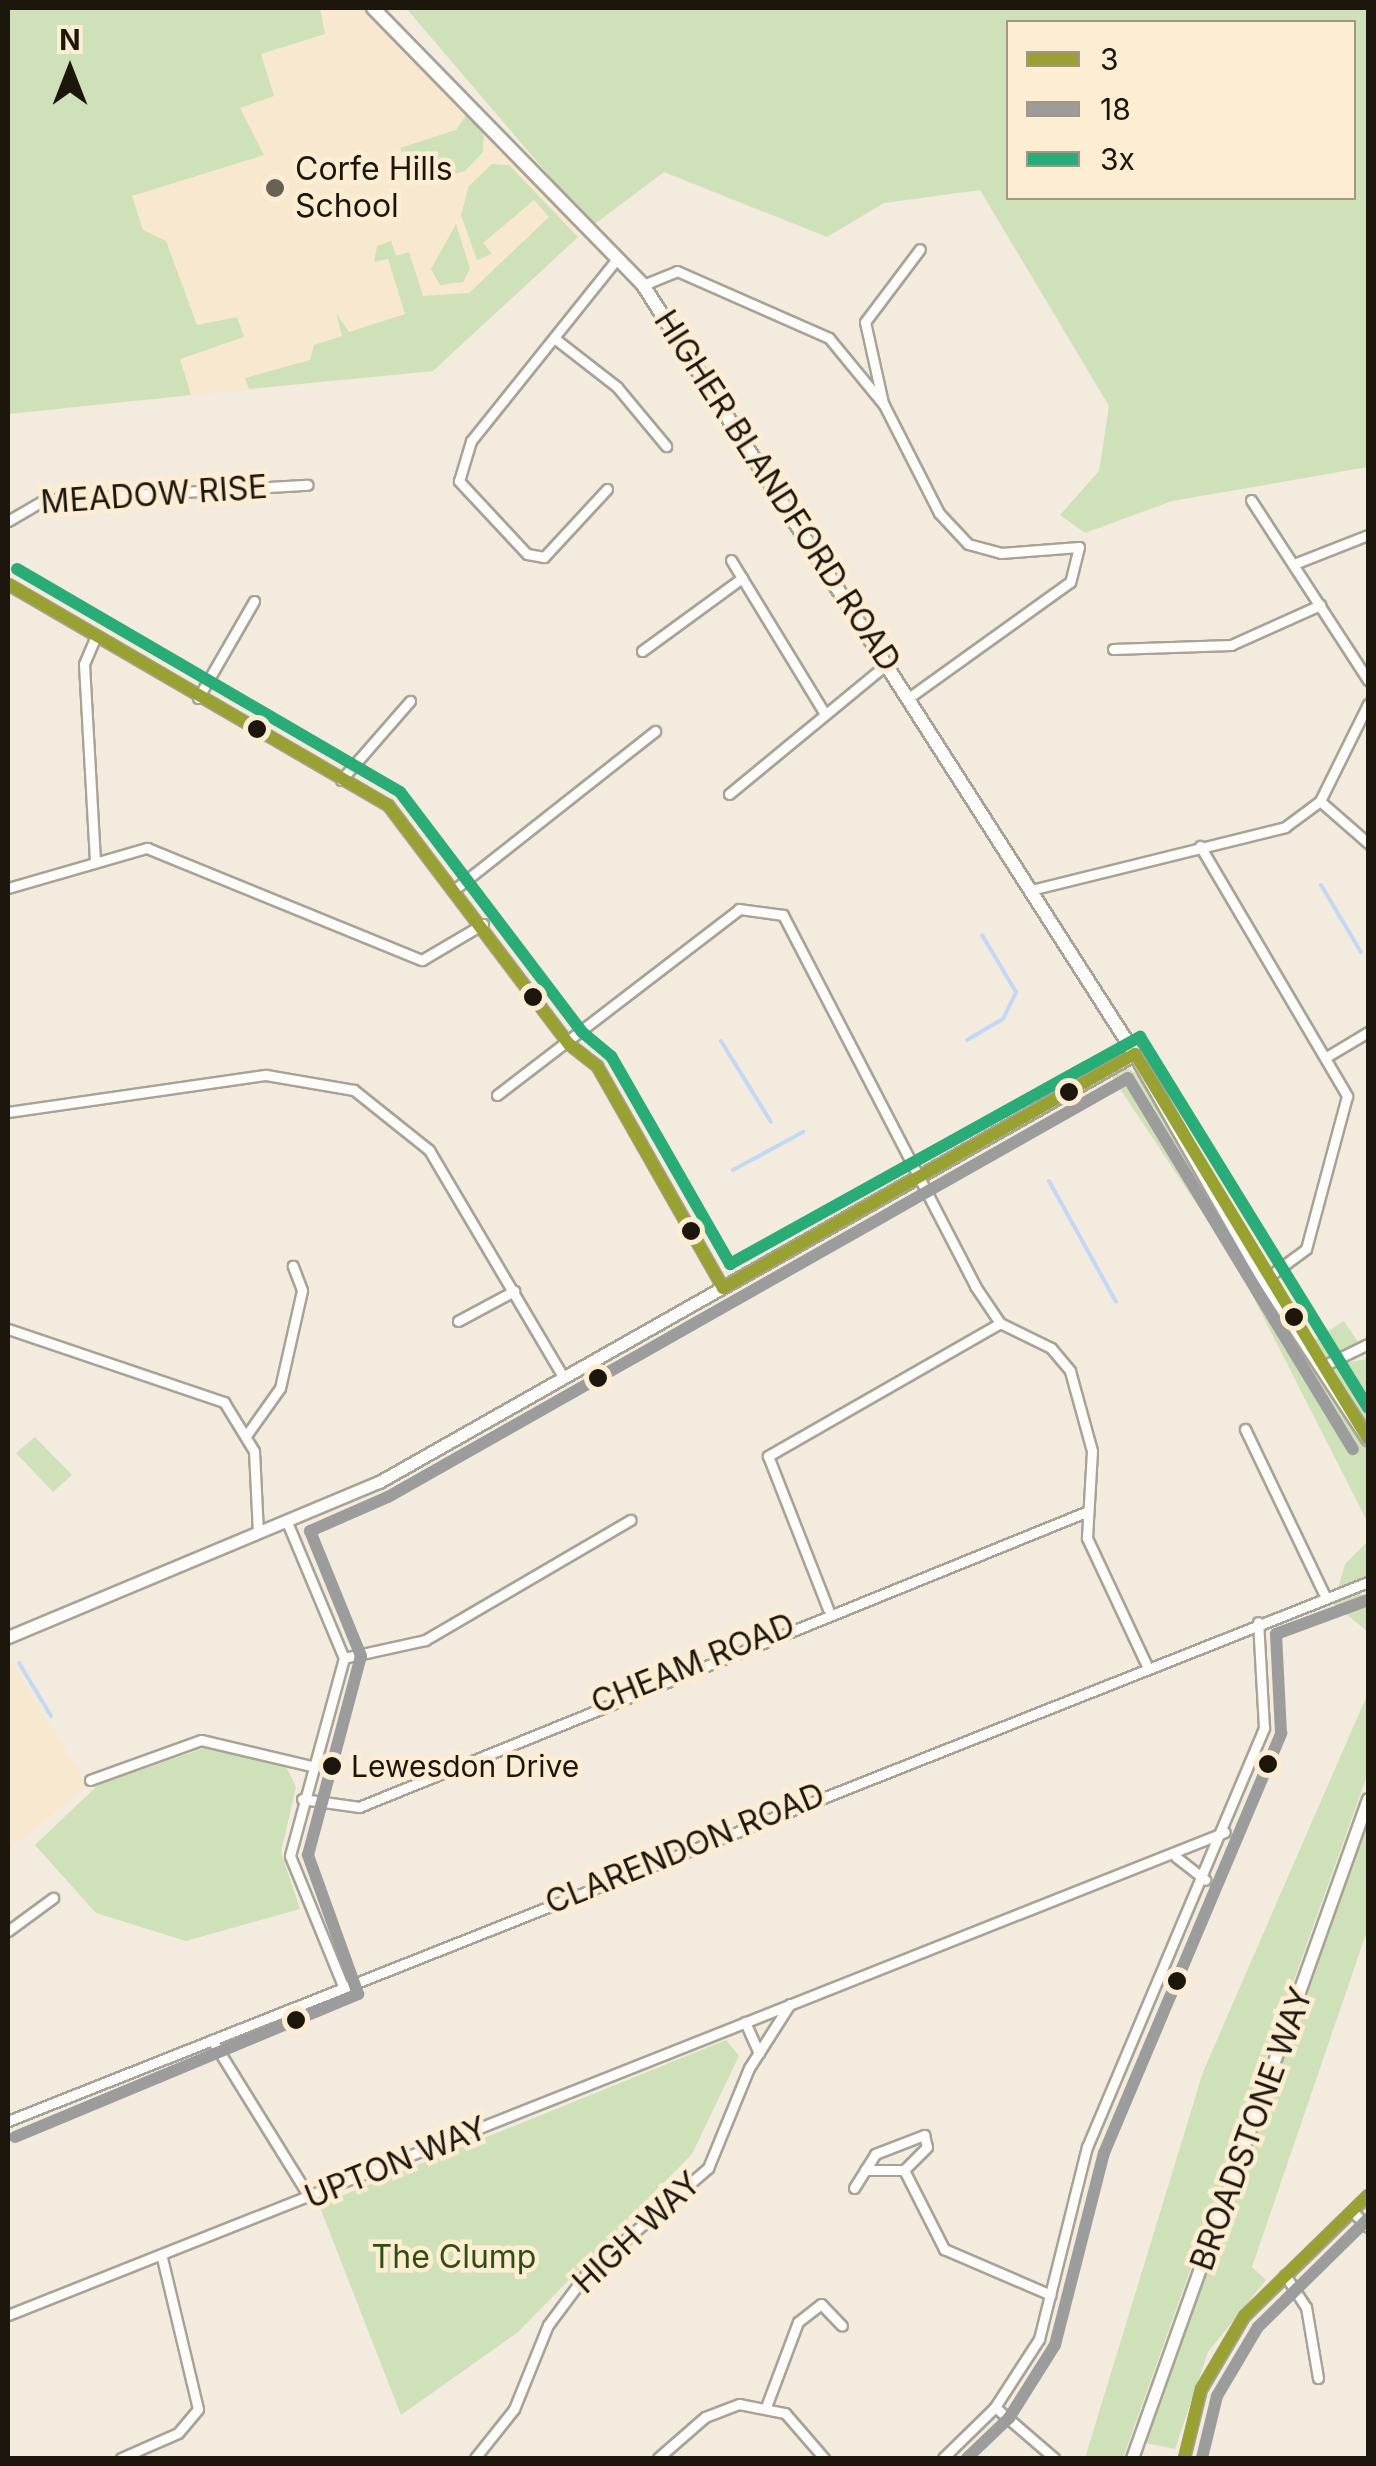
<!DOCTYPE html>
<html>
<head>
<meta charset="utf-8">
<style>
	body { margin:0 }
	#map { position:relative; width:1376px; height:2466px; overflow:hidden; background:#f3ebdd; font-family:Inter,sans-serif }
	div>[style] { position:absolute }
	[style*='--x'] { left:calc(var(--x)*1px); top:calc(var(--y)*1px); width:calc(var(--w)*1px); rotate:calc(var(--a)*1deg) }
	.built>* { inset:0; background:#f7e8cf }
	.green>* { inset:0; background:#cfe1b8 }
	.stream>* { height:4px; margin:-2px; padding:0 2px; transform-origin:2px; border-radius:2px; background:#c3d8f5 }
	.roads { filter:drop-shadow(2px 0 #a8a297) drop-shadow(-2px 0 #a8a297) drop-shadow(0 2px #a8a297) drop-shadow(0 -2px #a8a297) }
	.minor>* { height:9px; margin:-4.5px; padding:0 4.5px; transform-origin:4.5px; border-radius:4.5px; background:#fdfcfa }
	.tertiary>* { height:11px; margin:-5.5px; padding:0 5.5px; transform-origin:5.5px; border-radius:5.5px; background:#fdfcfa }
	.secondary>* { height:12px; margin:-6px; padding:0 6px; transform-origin:6px; border-radius:6px; background:#fdfcfa }
	.bus-1>* { height:12px; margin:-6px; padding:0 6px; transform-origin:6px; border-radius:6px; background:#98a132 }
	.bus-2>* { height:12px; margin:-6px; padding:0 6px; transform-origin:6px; border-radius:6px; background:#9d9c9c }
	.bus-3>* { height:12px; margin:-6px; padding:0 6px; transform-origin:6px; border-radius:6px; background:#29ac78 }
	.dots>* { width:28px; height:28px; translate:-50% -50%; box-sizing:border-box; border:5px solid #fdedd3; border-radius:50% }
	span { translate:-50% -50%; white-space:nowrap; text-align:center; line-height:1.15; -webkit-text-stroke:9px #fdedd3; paint-order:stroke }
	.bus-label { font-size:30px; color:#1c160d }
	.left { translate:0 -50%; text-align:left }
	.poi-label { font-size:32px; color:#1c160d }
	.street-label { font-size:32px; color:#1c160d }
	.park-label { font-size:32px; color:#2e500f }
	.frame { position:absolute; inset:0; border:10px solid #1c160d; pointer-events:none }
	.legend { position:absolute; left:1006px; top:20px; width:350px; height:180px; box-sizing:border-box; background:#fdedd3; border:2px solid #a39784; margin:0; padding:12px 18px; list-style:none; font-size:30px; color:#1c160d }
	.legend li { display:flex; align-items:center; gap:20px; height:50px }
	.legend b { width:50px; border:2px solid #a39784 }
	.north { position:absolute; left:20px; top:20px; width:100px; height:100px; -webkit-text-stroke:8px #fdedd3; paint-order:stroke; rotate:0deg; font-size:28px; font-weight:700; line-height:40px; text-align:center; color:#1c160d }
	.north::after { content:''; display:block; margin:auto; width:35px; height:45px; background:#1c160d; clip-path:polygon(50% 0,100% 100%,50% 72%,0 100%) }
</style>
</head>
<body>
<div id="map">
	<div class="built">
		<div style="clip-path:polygon(158px 8px,373px 8px,585px 231px,433px 371px,8px 414px)"></div>
		<div style="clip-path:polygon(8px 1657px,88px 1786px,8px 1850px)"></div>
	</div>
	<div class="green">
		<div style="clip-path:polygon(8px 8px,320px 8px,325px 34px,261px 54px,274px 96px,240px 108px,264px 155px,132px 196px,143px 230px,166px 241px,197px 325px,237px 317px,244px 337px,180px 359px,191px 395px,8px 414px)"></div>
		<div style="clip-path:polygon(evenodd,406px 8px,1368px 8px,1368px 467px,1172px 501px,1085px 533px,1060px 515px,1099px 471px,1109px 406px,980px 190px,884px 203px,827px 237px,664px 172px,592px 226px,406px 8px,1008px 22px,1354px 22px,1354px 198px,1008px 198px,1008px 22px)"></div>
		<div style="clip-path:polygon(469px 111px,484px 128px,483px 152px,465px 171px,415px 185px,400px 148px,456px 130px)"></div>
		<div style="clip-path:polygon(492px 164px,509px 165px,578px 237px,433px 371px,249px 389px,245px 378px,310px 360px,314px 345px,342px 336px,336px 313px,349px 332px,405px 314px,388px 259px,374px 262px,377px 246px,391px 241px,396px 256px,409px 252px,423px 296px,469px 293px,549px 217px,534px 200px,483px 243px,492px 254px,477px 260px,461px 215px,469px 186px)"></div>
		<div style="clip-path:polygon(456px 224px,470px 269px,463px 282px,440px 285px,431px 269px)"></div>
		<div style="clip-path:polygon(1126px 1067px,1141px 1077px,1302px 1348px,1344px 1321px,1358px 1342px,1346px 1349px,1350px 1362px,1368px 1359px,1368px 1523px,1236px 1263px,1112px 1077px)"></div>
		<div style="clip-path:polygon(35px 1437px,72px 1475px,53px 1492px,16px 1453px)"></div>
		<div style="clip-path:polygon(1368px 1541px,1368px 1574px,1357px 1580px,1359px 1594px,1368px 1595px,1368px 1632px,1334px 1604px,1345px 1564px)"></div>
		<div style="clip-path:polygon(1368px 1693px,1368px 1773px,1123px 2458px,1085px 2458px,1203px 2072px)"></div>
		<div style="clip-path:polygon(210px 1746px,284px 1762px,296px 1787px,281px 1852px,300px 1909px,186px 1941px,96px 1913px,35px 1845px,98px 1785px)"></div>
		<div style="clip-path:polygon(1368px 1816px,1368px 1928px,1252px 2267px,1266px 2280px,1208px 2352px,1175px 2449px,1146px 2443px)"></div>
		<div style="clip-path:polygon(726px 2040px,739px 2056px,692px 2154px,518px 2332px,401px 2415px,319px 2205px)"></div>
	</div>
	<div class="stream">
		<div style="--x:1321;--y:885;--w:78;--a:59.2"></div>
		<div style="--x:967;--y:1040;--w:42;--a:-30.3"></div>
		<div style="--x:1003;--y:1019;--w:30;--a:-64"></div>
		<div style="--x:1016;--y:992;--w:66;--a:-120.8"></div>
		<div style="--x:721;--y:1041;--w:95;--a:58.3"></div>
		<div style="--x:733;--y:1170;--w:80;--a:-28.5"></div>
		<div style="--x:1049;--y:1181;--w:138;--a:61"></div>
		<div style="--x:19;--y:1663;--w:62;--a:58.9"></div>
	</div>
	<div class="roads">
		<div class="minor">
			<div style="--x:643;--y:285;--w:37;--a:-22"></div>
			<div style="--x:677;--y:271;--w:166;--a:23.8"></div>
			<div style="--x:829;--y:338;--w:87;--a:50.6"></div>
			<div style="--x:884;--y:405;--w:121;--a:63"></div>
			<div style="--x:939;--y:513;--w:42;--a:46.9"></div>
			<div style="--x:968;--y:544;--w:34;--a:15"></div>
			<div style="--x:1001;--y:553;--w:78;--a:-4.4"></div>
			<div style="--x:1079;--y:547;--w:36;--a:104"></div>
			<div style="--x:1070;--y:582;--w:197;--a:144.3"></div>
			<div style="--x:558;--y:341;--w:75;--a:37.9"></div>
			<div style="--x:617;--y:387;--w:77;--a:50.3"></div>
			<div style="--x:883;--y:403;--w:83;--a:-102.5"></div>
			<div style="--x:865;--y:322;--w:91;--a:-53"></div>
			<div style="--x:607;--y:489;--w:93;--a:132.8"></div>
			<div style="--x:544;--y:557;--w:17;--a:-170"></div>
			<div style="--x:527;--y:554;--w:100;--a:-133"></div>
			<div style="--x:459;--y:481;--w:42;--a:-73.3"></div>
			<div style="--x:471;--y:441;--w:231;--a:-51.3"></div>
			<div style="--x:1251;--y:500;--w:215;--a:57"></div>
			<div style="--x:8;--y:521;--w:42;--a:-30.3"></div>
			<div style="--x:44;--y:500;--w:264;--a:-3.3"></div>
			<div style="--x:731;--y:560;--w:177;--a:58.6"></div>
			<div style="--x:1294;--y:564;--w:79;--a:-21.4"></div>
			<div style="--x:8;--y:584;--w:440;--a:30.2"></div>
			<div style="--x:388;--y:805;--w:300;--a:52.9"></div>
			<div style="--x:569;--y:1044;--w:36;--a:38"></div>
			<div style="--x:597;--y:1066;--w:255;--a:60.4"></div>
			<div style="--x:1113;--y:649;--w:118;--a:-1.9"></div>
			<div style="--x:1231;--y:645;--w:98;--a:-24.2"></div>
			<div style="--x:642;--y:651;--w:124;--a:-36.1"></div>
			<div style="--x:198;--y:698;--w:112;--a:-60"></div>
			<div style="--x:341;--y:780;--w:105;--a:-48.9"></div>
			<div style="--x:729;--y:794;--w:206;--a:-39.5"></div>
			<div style="--x:1320;--y:801;--w:64;--a:41.2"></div>
			<div style="--x:1200;--y:846;--w:290;--a:59.5"></div>
			<div style="--x:1347;--y:1096;--w:158;--a:105"></div>
			<div style="--x:1306;--y:1249;--w:52;--a:143.6"></div>
			<div style="--x:95;--y:861;--w:197;--a:-93.2"></div>
			<div style="--x:84;--y:664;--w:28;--a:-67"></div>
			<div style="--x:8;--y:888;--w:145;--a:-16.1"></div>
			<div style="--x:147;--y:848;--w:297;--a:22.2"></div>
			<div style="--x:422;--y:960;--w:71;--a:-30.5"></div>
			<div style="--x:455;--y:889;--w:255;--a:-38.3"></div>
			<div style="--x:1031;--y:890;--w:262;--a:-13.9"></div>
			<div style="--x:1285;--y:827;--w:44;--a:-36.6"></div>
			<div style="--x:1320;--y:801;--w:108;--a:-63.7"></div>
			<div style="--x:1328;--y:1056;--w:47;--a:-31"></div>
			<div style="--x:497;--y:1095;--w:305;--a:-37.5"></div>
			<div style="--x:739;--y:909;--w:44;--a:7.8"></div>
			<div style="--x:783;--y:915;--w:418;--a:62.6"></div>
			<div style="--x:975;--y:1286;--w:45;--a:56"></div>
			<div style="--x:1000;--y:1323;--w:57;--a:26.1"></div>
			<div style="--x:1051;--y:1348;--w:30;--a:50"></div>
			<div style="--x:1070;--y:1371;--w:83;--a:74.6"></div>
			<div style="--x:1092;--y:1451;--w:87;--a:93.3"></div>
			<div style="--x:1087;--y:1538;--w:139;--a:64.9"></div>
			<div style="--x:8;--y:1112;--w:261;--a:-8.2"></div>
			<div style="--x:266;--y:1075;--w:89;--a:9.7"></div>
			<div style="--x:354;--y:1090;--w:96;--a:38.7"></div>
			<div style="--x:429;--y:1150;--w:265;--a:59.4"></div>
			<div style="--x:458;--y:1321;--w:64;--a:-28.2"></div>
			<div style="--x:8;--y:1329;--w:228;--a:18.7"></div>
			<div style="--x:224;--y:1402;--w:57;--a:58.5"></div>
			<div style="--x:254;--y:1451;--w:82;--a:87.2"></div>
			<div style="--x:1321;--y:1367;--w:52;--a:-26.1"></div>
			<div style="--x:1245;--y:1429;--w:183;--a:64.4"></div>
			<div style="--x:248;--y:1433;--w:55;--a:-54.6"></div>
			<div style="--x:280;--y:1388;--w:100;--a:-77.3"></div>
			<div style="--x:302;--y:1290;--w:26;--a:-111"></div>
			<div style="--x:287;--y:1522;--w:147;--a:67.3"></div>
			<div style="--x:344;--y:1658;--w:205;--a:105.3"></div>
			<div style="--x:290;--y:1856;--w:140;--a:67.8"></div>
			<div style="--x:828;--y:1609;--w:164;--a:-111.4"></div>
			<div style="--x:768;--y:1456;--w:267;--a:-29.8"></div>
			<div style="--x:344;--y:1658;--w:83;--a:-12.5"></div>
			<div style="--x:425;--y:1640;--w:238;--a:-30.3"></div>
			<div style="--x:90;--y:1780;--w:118;--a:-19.8"></div>
			<div style="--x:201;--y:1740;--w:117;--a:13.3"></div>
			<div style="--x:302;--y:1799;--w:58;--a:8"></div>
			<div style="--x:359;--y:1807;--w:785;--a:-22.09"></div>
			<div style="--x:1176;--y:1857;--w:37;--a:38"></div>
			<div style="--x:8;--y:1931;--w:56;--a:-36.3"></div>
			<div style="--x:745;--y:2022;--w:34;--a:66"></div>
			<div style="--x:212;--y:2040;--w:186;--a:58.2"></div>
			<div style="--x:8;--y:2121;--w:1463;--a:-21.62"></div>
			<div style="--x:865;--y:2170;--w:39;--a:0"></div>
			<div style="--x:854;--y:2188;--w:40;--a:-58"></div>
			<div style="--x:875;--y:2154;--w:53;--a:-21.2"></div>
			<div style="--x:924;--y:2135;--w:12;--a:76"></div>
			<div style="--x:927;--y:2147;--w:33;--a:135"></div>
			<div style="--x:904;--y:2170;--w:89;--a:63.1"></div>
			<div style="--x:944;--y:2249;--w:116;--a:23.3"></div>
			<div style="--x:1355;--y:2214;--w:18;--a:45"></div>
			<div style="--x:1285;--y:2275;--w:38;--a:57"></div>
			<div style="--x:1306;--y:2307;--w:72;--a:80.4"></div>
			<div style="--x:8;--y:2315;--w:1309;--a:-21.65"></div>
			<div style="--x:766;--y:2407;--w:91;--a:-69.4"></div>
			<div style="--x:798;--y:2322;--w:29;--a:-38"></div>
			<div style="--x:821;--y:2304;--w:30;--a:46"></div>
			<div style="--x:995;--y:2407;--w:78;--a:40.8"></div>
			<div style="--x:121;--y:2458;--w:62;--a:-23.7"></div>
			<div style="--x:178;--y:2433;--w:31;--a:-50"></div>
			<div style="--x:198;--y:2409;--w:159;--a:-103.4"></div>
			<div style="--x:475;--y:2458;--w:63;--a:-51.5"></div>
			<div style="--x:514;--y:2409;--w:91;--a:-68"></div>
			<div style="--x:548;--y:2325;--w:64;--a:-53.3"></div>
			<div style="--x:586;--y:2274;--w:162;--a:-41"></div>
			<div style="--x:708;--y:2168;--w:108;--a:-67.7"></div>
			<div style="--x:749;--y:2068;--w:76;--a:-57.4"></div>
			<div style="--x:658;--y:2458;--w:62;--a:-41.1"></div>
			<div style="--x:705;--y:2417;--w:36;--a:-21"></div>
			<div style="--x:739;--y:2404;--w:47;--a:11.1"></div>
			<div style="--x:785;--y:2413;--w:60;--a:49.1"></div>
			<div style="--x:943;--y:2458;--w:73;--a:-44.4"></div>
			<div style="--x:995;--y:2407;--w:81;--a:-57.1"></div>
			<div style="--x:1039;--y:2339;--w:198;--a:-76"></div>
			<div style="--x:1087;--y:2147;--w:455;--a:-67.1"></div>
			<div style="--x:1264;--y:1728;--w:106;--a:-93.2"></div>
			<div style="--x:1184;--y:2458;--w:71;--a:-76.2"></div>
			<div style="--x:1201;--y:2389;--w:85;--a:-59.5"></div>
			<div style="--x:1244;--y:2316;--w:173;--a:-44.3"></div>
		</div>
		<div class="tertiary">
			<div style="--x:8;--y:1637;--w:402;--a:-22.7"></div>
			<div style="--x:379;--y:1482;--w:869;--a:-29.52"></div>
			<div style="--x:1132;--y:2458;--w:700;--a:-70.3"></div>
		</div>
		<div class="secondary">
			<div style="--x:373;--y:8;--w:387;--a:45.7"></div>
			<div style="--x:643;--y:285;--w:913;--a:57.39"></div>
			<div style="--x:1135;--y:1054;--w:260;--a:60.3"></div>
			<div style="--x:1264;--y:1280;--w:190;--a:56.8"></div>
		</div>
	</div>
	<div class="bus-1">
		<div style="--x:8;--y:584;--w:440;--a:30.2"></div>
		<div style="--x:388;--y:805;--w:300;--a:52.9"></div>
		<div style="--x:569;--y:1044;--w:36;--a:38"></div>
		<div style="--x:597;--y:1066;--w:255;--a:60.4"></div>
		<div style="--x:1135;--y:1054;--w:450;--a:58.8"></div>
		<div style="--x:723;--y:1288;--w:474;--a:-29.6"></div>
		<div style="--x:1184;--y:2458;--w:71;--a:-76.2"></div>
		<div style="--x:1201;--y:2389;--w:85;--a:-59.5"></div>
		<div style="--x:1244;--y:2316;--w:173;--a:-44.3"></div>
	</div>
	<div class="bus-2">
		<div style="--x:15;--y:2137;--w:372;--a:-22.6"></div>
		<div style="--x:358;--y:1994;--w:148;--a:-109.8"></div>
		<div style="--x:308;--y:1855;--w:206;--a:-75.1"></div>
		<div style="--x:361;--y:1656;--w:135;--a:-112.2"></div>
		<div style="--x:310;--y:1531;--w:85;--a:-23.6"></div>
		<div style="--x:388;--y:1497;--w:850;--a:-29.52"></div>
		<div style="--x:1128;--y:1078;--w:434;--a:58.8"></div>
		<div style="--x:967;--y:2458;--w:58;--a:-43.6"></div>
		<div style="--x:1009;--y:2418;--w:86;--a:-57.8"></div>
		<div style="--x:1055;--y:2345;--w:198;--a:-75.7"></div>
		<div style="--x:1104;--y:2153;--w:456;--a:-67.1"></div>
		<div style="--x:1281;--y:1733;--w:99;--a:-92.9"></div>
		<div style="--x:1276;--y:1634;--w:98;--a:-20.3"></div>
		<div style="--x:1202;--y:2458;--w:64;--a:-76.4"></div>
		<div style="--x:1217;--y:2396;--w:80;--a:-59.3"></div>
		<div style="--x:1258;--y:2327;--w:154;--a:-44.5"></div>
	</div>
	<div class="bus-3">
		<div style="--x:17;--y:569;--w:443;--a:30.2"></div>
		<div style="--x:400;--y:792;--w:301;--a:52.8"></div>
		<div style="--x:582;--y:1032;--w:38;--a:40"></div>
		<div style="--x:611;--y:1056;--w:240;--a:60.2"></div>
		<div style="--x:730;--y:1264;--w:469;--a:-29"></div>
		<div style="--x:1140;--y:1037;--w:435;--a:58.4"></div>
	</div>
	<div class="dots">
		<div style="left:275px;top:188px;background:#676156"></div>
		<div style="left:257px;top:729px;background:#1c160d"></div>
		<div style="left:533px;top:997px;background:#1c160d"></div>
		<div style="left:1069px;top:1092px;background:#1c160d"></div>
		<div style="left:691px;top:1231px;background:#1c160d"></div>
		<div style="left:1294px;top:1317px;background:#1c160d"></div>
		<div style="left:598px;top:1378px;background:#1c160d"></div>
		<div style="left:1268px;top:1764px;background:#1c160d"></div>
		<div style="left:332px;top:1766px;background:#1c160d"></div>
		<div style="left:1177px;top:1981px;background:#1c160d"></div>
		<div style="left:296px;top:2020px;background:#1c160d"></div>
	</div>
	<div class="bus-label">
		<span class="left" style="left:351px;top:1766px">Lewesdon Drive</span>
	</div>
	<div class="poi-label">
		<span class="left" style="left:295px;top:188px">Corfe Hills<br>School</span>
	</div>
	<div class="street-label">
		<span style="left:777px;top:491px;rotate:57deg">HIGHER BLANDFORD ROAD</span>
		<span style="left:154px;top:495px;rotate:-4deg">MEADOW RISE</span>
		<span style="left:693px;top:1664px;rotate:-22deg">CHEAM ROAD</span>
		<span style="left:685px;top:1849px;rotate:-22deg">CLARENDON ROAD</span>
		<span style="left:1252px;top:2129px;rotate:-70deg">BROADSTONE WAY</span>
		<span style="left:396px;top:2163px;rotate:-22deg">UPTON WAY</span>
		<span style="left:637px;top:2233px;rotate:-43deg">HIGH WAY</span>
	</div>
	<div class="park-label">
		<span style="left:454px;top:2257px">The Clump</span>
	</div>
	<div class="frame"></div>
	<ul class="legend">
	<li><b style="height:12px;background:#98a132"></b>3</li>
	<li><b style="height:12px;background:#9d9c9c"></b>18</li>
	<li><b style="height:12px;background:#29ac78"></b>3x</li>
	</ul>
	<div class="north">N</div>
</div>
</body>
</html>
